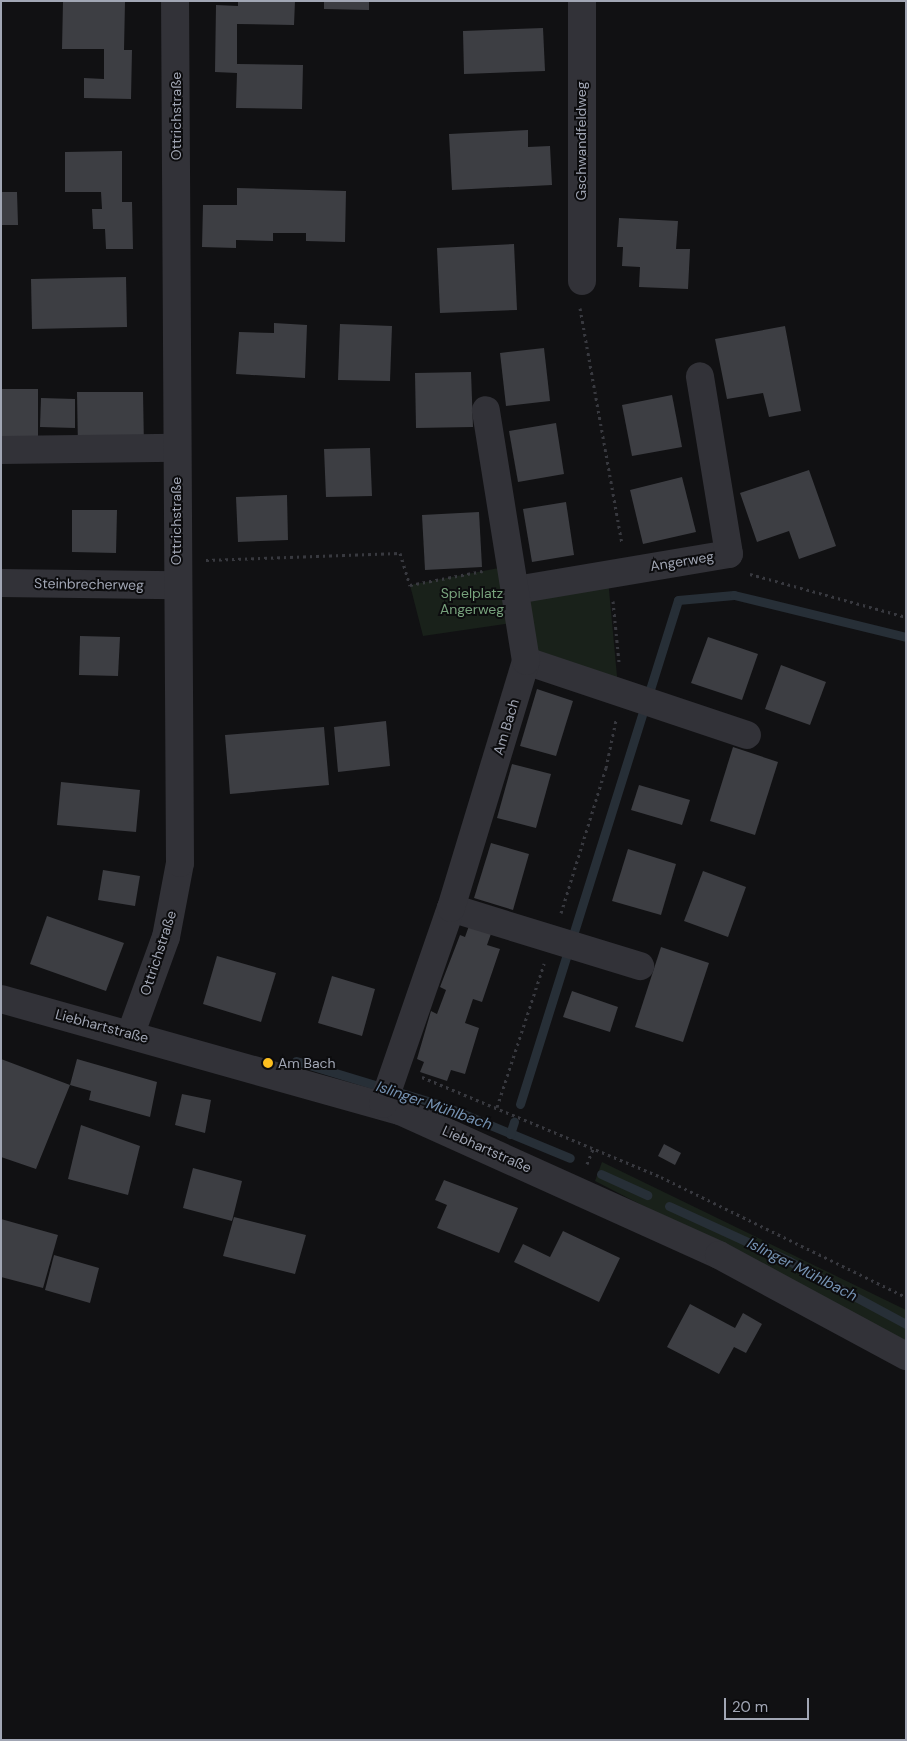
<!DOCTYPE html>
<html>
<head>
<meta charset="utf-8">
<style>
	body { margin:0 }
	#map { position:relative; width:907px; height:1741px; overflow:hidden; background:#111113; font-family:"DM Sans",sans-serif }
	div>[style] { position:absolute }
	[style*='--x'] { left:calc(var(--x)*1px); top:calc(var(--y)*1px); width:calc(var(--w)*1px); rotate:calc(var(--a)*1deg) }
	.green>* { inset:0; background:#19211a }
	.stream>* { height:9px; margin:-4.5px; padding:0 4.5px; transform-origin:4.5px; border-radius:4.5px; background:#272f37 }
	.building>* { inset:0; background:#3d3e43 }
	.path>* { height:3px; margin-top:-1.5px; transform-origin:0; background:repeating-linear-gradient(90deg,#38393f 0 2.5px,transparent 0 6.5px) }
	.minor>* { height:28px; margin:-14px; padding:0 14px; transform-origin:14px; border-radius:14px; background:#323238 }
	.dots>* { width:14px; height:14px; translate:-50% -50%; box-sizing:border-box; border:2px solid #0c0c0e; border-radius:50% }
	span { translate:-50% -50%; white-space:nowrap; text-align:center; line-height:1.15; -webkit-text-stroke:4px #0c0c0e; paint-order:stroke }
	.street-label { font-size:14px; color:#a1a6b4 }
	.park-label { font-size:14px; color:#77a17c }
	.poi-label { font-size:14px; color:#a1a6b4 }
	.left { translate:0 -50%; text-align:left }
	.water-label { font-size:15px; color:#7592b2; font-style:italic }
	.frame { position:absolute; inset:0; border:2px solid #a1a6b4; pointer-events:none }
	.scale { position:absolute; left:724px; top:1698px; width:85px; height:22px; box-sizing:border-box; border:2px solid #a1a6b4; border-top:0; padding-left:6px; font-size:15px; line-height:18px; white-space:nowrap; color:#a1a6b4; -webkit-text-stroke:4px #0c0c0e; paint-order:stroke }
</style>
</head>
<body>
<div id="map">
	<div class="green">
		<div style="clip-path:polygon(504px 567px,511px 623px,423px 636px,410px 585px)"></div>
		<div style="clip-path:polygon(608px 579px,618px 687px,530px 657px,521px 594px)"></div>
		<div style="clip-path:polygon(602px 1162px,906px 1310px,906px 1341px,595px 1181px)"></div>
	</div>
	<div class="stream">
		<div style="--x:296;--y:1061;--w:155;--a:16.9"></div>
		<div style="--x:444;--y:1106;--w:136;--a:22.4"></div>
		<div style="--x:520;--y:1104;--w:528;--a:-72.59"></div>
		<div style="--x:678;--y:600;--w:56;--a:-5.1"></div>
		<div style="--x:734;--y:595;--w:177;--a:13.7"></div>
		<div style="--x:510;--y:1134;--w:13;--a:-72"></div>
		<div style="--x:601;--y:1174;--w:51;--a:24.5"></div>
		<div style="--x:669;--y:1206;--w:132;--a:24.6"></div>
		<div style="--x:789;--y:1261;--w:133;--a:28.3"></div>
	</div>
	<div class="building">
		<div style="clip-path:polygon(63px 1px,125px 2px,124px 50px,132px 50px,131px 99px,84px 98px,84px 78px,104px 79px,104px 49px,62px 49px)"></div>
		<div style="clip-path:polygon(238px 1px,295px 1px,294px 25px,237px 24px,237px 64px,303px 65px,302px 109px,236px 108px,237px 73px,215px 72px,216px 5px,238px 6px)"></div>
		<div style="clip-path:polygon(324px 1px,369px 1px,369px 10px,324px 9px)"></div>
		<div style="clip-path:polygon(543px 28px,545px 71px,464px 74px,463px 31px)"></div>
		<div style="clip-path:polygon(528px 130px,528px 147px,550px 146px,552px 185px,452px 190px,449px 134px)"></div>
		<div style="clip-path:polygon(122px 151px,122px 202px,132px 202px,133px 249px,106px 249px,105px 229px,93px 229px,92px 209px,102px 209px,101px 192px,65px 192px,65px 152px)"></div>
		<div style="clip-path:polygon(237px 188px,346px 191px,345px 242px,306px 241px,306px 233px,273px 233px,273px 241px,236px 240px,236px 248px,202px 247px,203px 205px,237px 205px)"></div>
		<div style="clip-path:polygon(1px 192px,17px 192px,18px 225px,1px 225px)"></div>
		<div style="clip-path:polygon(619px 218px,678px 221px,676px 249px,690px 249px,688px 289px,639px 287px,640px 267px,622px 266px,623px 247px,617px 247px)"></div>
		<div style="clip-path:polygon(514px 244px,517px 310px,440px 313px,437px 248px)"></div>
		<div style="clip-path:polygon(126px 277px,127px 327px,32px 329px,31px 279px)"></div>
		<div style="clip-path:polygon(274px 323px,307px 325px,305px 378px,236px 374px,239px 332px,274px 333px)"></div>
		<div style="clip-path:polygon(340px 324px,392px 326px,390px 381px,338px 380px)"></div>
		<div style="clip-path:polygon(785px 326px,801px 411px,769px 417px,763px 393px,727px 399px,715px 339px)"></div>
		<div style="clip-path:polygon(544px 348px,550px 401px,506px 406px,500px 353px)"></div>
		<div style="clip-path:polygon(471px 372px,473px 427px,416px 428px,415px 373px)"></div>
		<div style="clip-path:polygon(1px 389px,38px 389px,38px 444px,1px 444px)"></div>
		<div style="clip-path:polygon(77px 392px,143px 392px,144px 448px,78px 448px)"></div>
		<div style="clip-path:polygon(672px 395px,682px 447px,632px 456px,622px 405px)"></div>
		<div style="clip-path:polygon(41px 398px,75px 399px,75px 428px,40px 427px)"></div>
		<div style="clip-path:polygon(556px 423px,564px 474px,518px 482px,509px 431px)"></div>
		<div style="clip-path:polygon(370px 448px,372px 496px,326px 497px,324px 449px)"></div>
		<div style="clip-path:polygon(809px 470px,836px 546px,799px 559px,789px 531px,757px 542px,740px 493px)"></div>
		<div style="clip-path:polygon(682px 477px,696px 532px,643px 544px,630px 490px)"></div>
		<div style="clip-path:polygon(287px 495px,288px 540px,238px 542px,236px 497px)"></div>
		<div style="clip-path:polygon(566px 502px,574px 555px,532px 562px,523px 509px)"></div>
		<div style="clip-path:polygon(72px 510px,117px 510px,116px 553px,72px 552px)"></div>
		<div style="clip-path:polygon(479px 512px,482px 567px,425px 570px,422px 515px)"></div>
		<div style="clip-path:polygon(80px 636px,120px 637px,118px 676px,79px 675px)"></div>
		<div style="clip-path:polygon(708px 637px,758px 654px,742px 700px,691px 683px)"></div>
		<div style="clip-path:polygon(781px 665px,826px 682px,810px 725px,765px 709px)"></div>
		<div style="clip-path:polygon(537px 689px,573px 701px,556px 756px,520px 746px)"></div>
		<div style="clip-path:polygon(386px 721px,390px 766px,338px 772px,334px 727px)"></div>
		<div style="clip-path:polygon(324px 727px,329px 785px,230px 794px,225px 735px)"></div>
		<div style="clip-path:polygon(733px 747px,778px 762px,755px 835px,710px 821px)"></div>
		<div style="clip-path:polygon(512px 764px,551px 774px,536px 828px,497px 818px)"></div>
		<div style="clip-path:polygon(61px 782px,140px 790px,136px 832px,57px 825px)"></div>
		<div style="clip-path:polygon(639px 785px,690px 800px,682px 825px,631px 810px)"></div>
		<div style="clip-path:polygon(491px 843px,529px 854px,513px 910px,474px 898px)"></div>
		<div style="clip-path:polygon(628px 849px,676px 864px,661px 915px,612px 901px)"></div>
		<div style="clip-path:polygon(103px 870px,140px 876px,135px 906px,98px 900px)"></div>
		<div style="clip-path:polygon(703px 871px,746px 887px,728px 937px,684px 921px)"></div>
		<div style="clip-path:polygon(47px 916px,124px 943px,106px 991px,30px 964px)"></div>
		<div style="clip-path:polygon(470px 923px,492px 931px,487px 945px,500px 949px,482px 1002px,473px 999px,465px 1023px,479px 1028px,465px 1074px,451px 1070px,447px 1081px,420px 1072px,424px 1062px,417px 1059px,431px 1011px,437px 1014px,446px 990px,440px 987px,460px 935px,465px 937px)"></div>
		<div style="clip-path:polygon(661px 947px,709px 963px,683px 1042px,635px 1027px)"></div>
		<div style="clip-path:polygon(217px 956px,276px 973px,261px 1022px,203px 1004px)"></div>
		<div style="clip-path:polygon(332px 976px,375px 989px,362px 1036px,318px 1023px)"></div>
		<div style="clip-path:polygon(572px 991px,618px 1007px,610px 1032px,563px 1017px)"></div>
		<div style="clip-path:polygon(1px 1059px,70px 1085px,77px 1059px,157px 1082px,150px 1117px,89px 1100px,91px 1091px,70px 1085px,36px 1169px,1px 1157px)"></div>
		<div style="clip-path:polygon(182px 1094px,211px 1100px,205px 1133px,175px 1125px)"></div>
		<div style="clip-path:polygon(81px 1125px,140px 1146px,128px 1195px,68px 1179px)"></div>
		<div style="clip-path:polygon(664px 1144px,681px 1153px,675px 1165px,658px 1156px)"></div>
		<div style="clip-path:polygon(193px 1168px,242px 1181px,232px 1221px,183px 1208px)"></div>
		<div style="clip-path:polygon(444px 1180px,518px 1208px,499px 1253px,437px 1228px,447px 1205px,435px 1200px)"></div>
		<div style="clip-path:polygon(234px 1217px,306px 1235px,295px 1274px,223px 1256px)"></div>
		<div style="clip-path:polygon(1px 1219px,58px 1235px,43px 1288px,1px 1277px)"></div>
		<div style="clip-path:polygon(563px 1231px,620px 1258px,599px 1302px,514px 1262px,523px 1244px,550px 1257px)"></div>
		<div style="clip-path:polygon(54px 1255px,99px 1268px,90px 1303px,45px 1290px)"></div>
		<div style="clip-path:polygon(690px 1304px,735px 1328px,743px 1313px,762px 1324px,746px 1353px,734px 1347px,719px 1374px,667px 1347px)"></div>
	</div>
	<div class="path">
		<div style="--x:580;--y:308;--w:239;--a:79.9"></div>
		<div style="--x:206;--y:560;--w:194;--a:-2.1"></div>
		<div style="--x:400;--y:553;--w:34;--a:73"></div>
		<div style="--x:410;--y:585;--w:74;--a:-10.9"></div>
		<div style="--x:750;--y:574;--w:162;--a:15.4"></div>
		<div style="--x:613;--y:601;--w:61;--a:84.4"></div>
		<div style="--x:561;--y:913;--w:152;--a:-72.8"></div>
		<div style="--x:606;--y:768;--w:49;--a:-78.2"></div>
		<div style="--x:422;--y:1077;--w:259;--a:22.7"></div>
		<div style="--x:661;--y:1177;--w:273;--a:26.1"></div>
		<div style="--x:497;--y:1107;--w:151;--a:-71.8"></div>
		<div style="--x:587;--y:1164;--w:16;--a:-68"></div>
	</div>
	<div class="minor">
		<div style="--x:582;--y:1;--w:280;--a:90"></div>
		<div style="--x:1;--y:450;--w:175;--a:-0.7"></div>
		<div style="--x:1;--y:583;--w:175;--a:0.7"></div>
		<div style="--x:516;--y:590;--w:216;--a:-9.6"></div>
		<div style="--x:729;--y:554;--w:180;--a:-99.3"></div>
		<div style="--x:526;--y:661;--w:233;--a:18.5"></div>
		<div style="--x:451;--y:908;--w:198;--a:17.1"></div>
		<div style="--x:1;--y:999;--w:414;--a:15.7"></div>
		<div style="--x:400;--y:1111;--w:350;--a:24.3"></div>
		<div style="--x:719;--y:1255;--w:213;--a:28.4"></div>
		<div style="--x:131;--y:1033;--w:102;--a:-70"></div>
		<div style="--x:166;--y:937;--w:75;--a:-79.3"></div>
		<div style="--x:180;--y:863;--w:862;--a:-90.33"></div>
		<div style="--x:383;--y:1104;--w:207;--a:-70.9"></div>
		<div style="--x:451;--y:908;--w:258;--a:-73.1"></div>
		<div style="--x:526;--y:661;--w:254;--a:-99.1"></div>
	</div>
	<div class="dots">
		<div style="left:268px;top:1063px;background:#fdbf1f"></div>
	</div>
	<div class="street-label">
		<span style="left:176px;top:116px;rotate:-90deg">Ottrichstraße</span>
		<span style="left:581px;top:141px;rotate:-90deg">Gschwandfeldweg</span>
		<span style="left:176px;top:521px;rotate:-90deg">Ottrichstraße</span>
		<span style="left:682px;top:561px;rotate:-9deg">Angerweg</span>
		<span style="left:89px;top:584px;rotate:1deg">Steinbrecherweg</span>
		<span style="left:506px;top:727px;rotate:-73deg">Am Bach</span>
		<span style="left:158px;top:953px;rotate:-72deg">Ottrichstraße</span>
		<span style="left:102px;top:1026px;rotate:15deg">Liebhartstraße</span>
		<span style="left:487px;top:1149px;rotate:24deg">Liebhartstraße</span>
	</div>
	<div class="park-label">
		<span style="left:472px;top:601px">Spielplatz<br>Angerweg</span>
	</div>
	<div class="poi-label">
		<span class="left" style="left:278px;top:1063px">Am Bach</span>
	</div>
	<div class="water-label">
		<span style="left:434px;top:1106px;rotate:19deg">Islinger Mühlbach</span>
		<span style="left:802px;top:1270px;rotate:27deg">Islinger Mühlbach</span>
	</div>
	<div class="frame"></div>
	<div class="scale">20 m</div>
</div>
</body>
</html>
